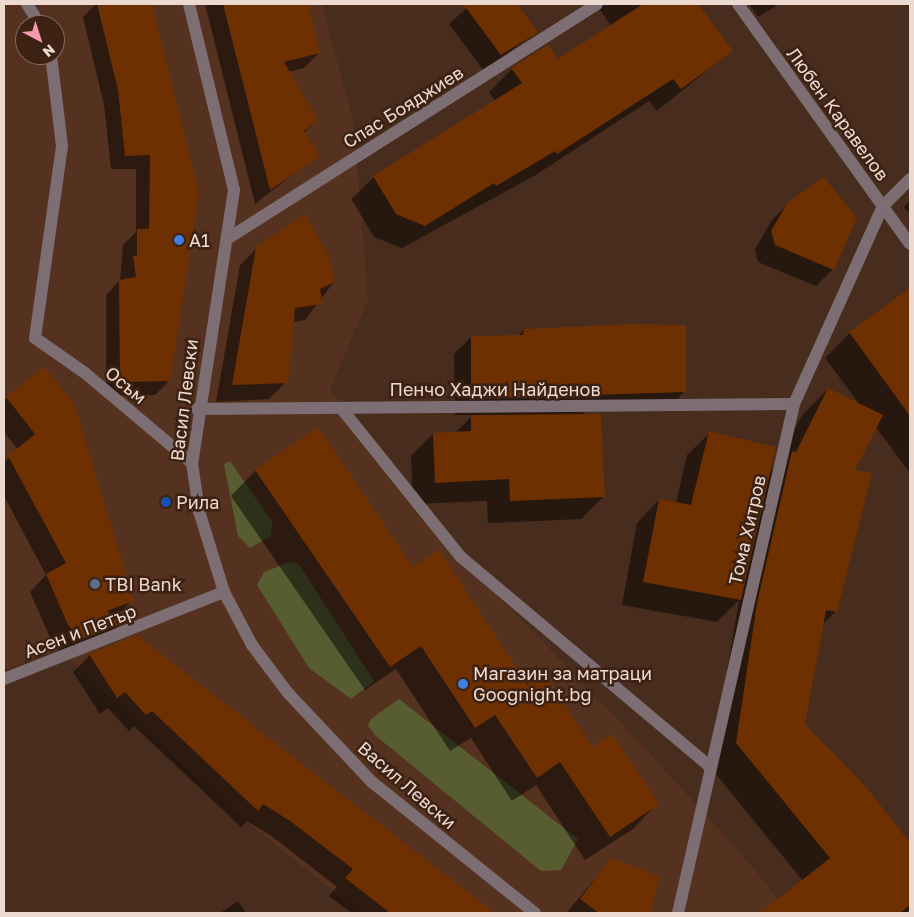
<!DOCTYPE html>
<html>
<head>
<meta charset="utf-8">
<style>
	body { margin:0 }
	#map { position:relative; width:914px; height:917px; overflow:hidden; background:#482c1d; font-family:"Golos Text",sans-serif }
	div>[style] { position:absolute }
	[style*='--x'] { left:calc(var(--x)*1px); top:calc(var(--y)*1px); width:calc(var(--w)*1px); rotate:calc(var(--a)*1deg) }
	.built>* { inset:0; background:#54321f }
	.green>* { inset:0; background:#575d31 }
	.shadow>* { inset:0; background:#0007 }
	.building>* { inset:0; background:#6e3000 }
	.minor>* { height:12px; margin:-6px; padding:0 6px; transform-origin:6px; border-radius:6px; background:#7d6e73 }
	.dots>* { width:14px; height:14px; translate:-50% -50%; box-sizing:border-box; border:2px solid #3d2213; border-radius:50% }
	span { translate:-50% -50%; white-space:nowrap; text-align:center; line-height:1.15; -webkit-text-stroke:5px #3d2213; paint-order:stroke }
	.street-label { font-size:18px; color:#ecdad0 }
	.poi-label { font-size:18px; color:#ecdad0 }
	.left { translate:0 -50%; text-align:left }
	.frame { position:absolute; inset:0; border:5px solid #ecdad0; pointer-events:none }
	.north { position:absolute; left:15px; top:15px; width:50px; height:50px; box-sizing:border-box; background:#3d2213; border:1px solid #836c5f; border-radius:50%; rotate:140deg; font-size:14px; font-weight:700; line-height:20px; text-align:center; color:#ecdad0 }
	.north::after { content:''; display:block; margin:auto; width:18px; height:22px; background:#f29aae; clip-path:polygon(50% 0,100% 100%,50% 72%,0 100%) }
</style>
</head>
<body>
<div id="map">
	<div class="built">
		<div style="clip-path:polygon(evenodd,4px 4px,322px 4px,354px 125px,368px 300px,330px 389px,461px 557px,641px 744px,753px 867px,788px 913px,360px 913px,232px 809px,58px 650px,4px 670px,4px 4px,25px 25px,55px 25px,55px 55px,25px 55px,25px 25px)"></div>
	</div>
	<div class="green">
		<div style="clip-path:polygon(230px 461px,272px 522px,271px 536px,250px 548px,238px 536px,224px 464px)"></div>
		<div style="clip-path:polygon(290px 562px,298px 563px,374px 681px,351px 699px,309px 668px,257px 585px,264px 572px)"></div>
		<div style="clip-path:polygon(399px 699px,578px 839px,561px 870px,541px 871px,376px 736px,368px 726px,371px 719px)"></div>
	</div>
	<div class="shadow">
		<div style="clip-path:polygon(96px 4px,151px 4px,198px 192px,169px 381px,155px 395px,106px 396px,106px 295px,120px 280px,123px 245px,136px 232px,136px 169px,111px 169px,104px 105px,83px 17px)"></div>
		<div style="clip-path:polygon(205px 4px,306px 4px,319px 53px,304px 68px,288px 72px,316px 121px,304px 133px,318px 155px,255px 204px)"></div>
		<div style="clip-path:polygon(471px 4px,516px 4px,536px 32px,484px 71px,449px 24px)"></div>
		<div style="clip-path:polygon(596px 4px,696px 4px,731px 51px,657px 111px,649px 101px,534px 176px,402px 248px,374px 237px,351px 199px,374px 177px,495px 101px,489px 92px,512px 69px,547px 47px,558px 60px,611px 26px)"></div>
		<div style="clip-path:polygon(749px 4px,779px 4px,758px 17px)"></div>
		<div style="clip-path:polygon(910px 201px,910px 214px,904px 207px)"></div>
		<div style="clip-path:polygon(789px 203px,833px 269px,816px 286px,758px 262px,755px 249px,772px 220px)"></div>
		<div style="clip-path:polygon(257px 248px,334px 282px,305px 320px,292px 322px,286px 382px,269px 399px,216px 402px,240px 265px)"></div>
		<div style="clip-path:polygon(904px 294px,910px 303px,910px 473px,875px 426px,853px 471px,836px 611px,822px 625px,804px 725px,866px 788px,910px 845px,910px 909px,905px 913px,762px 913px,803px 881px,711px 768px,739px 600px,717px 622px,622px 605px,637px 523px,659px 500px,676px 503px,687px 455px,710px 433px,768px 476px,803px 414px,828px 389px,860px 405px,825px 358px,850px 333px)"></div>
		<div style="clip-path:polygon(524px 330px,685px 391px,668px 408px,588px 409px,581px 415px,603px 497px,581px 519px,488px 523px,487px 501px,413px 504px,411px 456px,433px 434px,455px 433px,473px 415px,455px 415px,454px 354px,471px 337px,517px 337px)"></div>
		<div style="clip-path:polygon(44px 368px,133px 600px,114px 618px,121px 623px,104px 640px,63px 656px,52px 642px,30px 592px,46px 575px,4px 496px,4px 462px,18px 450px,4px 432px,4px 401px)"></div>
		<div style="clip-path:polygon(318px 429px,413px 568px,592px 749px,657px 804px,633px 829px,585px 860px,536px 785px,512px 801px,471px 738px,450px 751px,396px 669px,365px 690px,231px 496px,255px 471px)"></div>
		<div style="clip-path:polygon(137px 636px,493px 913px,352px 913px,329px 896px,337px 887px,273px 837px,247px 821px,241px 827px,134px 726px,129px 731px,108px 708px,100px 714px,73px 672px,90px 655px)"></div>
		<div style="clip-path:polygon(612px 859px,658px 877px,649px 913px,566px 913px)"></div>
		<div style="clip-path:polygon(238px 901px,246px 913px,220px 913px)"></div>
	</div>
	<div class="building">
		<div style="clip-path:polygon(97px 4px,152px 4px,199px 192px,170px 381px,120px 382px,119px 280px,136px 277px,133px 256px,137px 256px,137px 229px,149px 229px,150px 155px,125px 156px,118px 90px)"></div>
		<div style="clip-path:polygon(223px 4px,308px 4px,320px 53px,284px 62px,318px 121px,304px 131px,320px 156px,270px 190px)"></div>
		<div style="clip-path:polygon(463px 4px,517px 4px,538px 32px,501px 55px)"></div>
		<div style="clip-path:polygon(643px 4px,698px 4px,733px 51px,681px 89px,673px 79px,557px 154px,555px 151px,496px 186px,494px 183px,425px 226px,396px 214px,373px 176px,522px 83px,511px 68px,548px 45px,558px 59px)"></div>
		<div style="clip-path:polygon(824px 177px,857px 218px,834px 270px,775px 245px,771px 231px,788px 202px)"></div>
		<div style="clip-path:polygon(305px 214px,328px 255px,335px 282px,320px 289px,323px 304px,295px 308px,288px 383px,232px 385px,256px 247px)"></div>
		<div style="clip-path:polygon(910px 288px,910px 416px,849px 332px)"></div>
		<div style="clip-path:polygon(630px 324px,686px 325px,686px 392px,471px 399px,471px 336px,523px 335px,524px 329px)"></div>
		<div style="clip-path:polygon(44px 367px,74px 404px,134px 601px,107px 611px,123px 623px,80px 640px,68px 625px,46px 574px,66px 563px,8px 456px,35px 434px,6px 397px)"></div>
		<div style="clip-path:polygon(828px 388px,883px 415px,855px 470px,872px 473px,837px 612px,826px 610px,805px 724px,867px 788px,910px 843px,910px 905px,900px 913px,760px 913px,830px 858px,736px 743px,757px 603px,792px 451px,796px 452px)"></div>
		<div style="clip-path:polygon(601px 414px,605px 497px,510px 501px,509px 479px,435px 483px,433px 433px,471px 431px,471px 415px)"></div>
		<div style="clip-path:polygon(318px 427px,413px 567px,439px 550px,525px 681px,542px 670px,592px 747px,612px 734px,659px 804px,610px 837px,560px 762px,537px 778px,495px 715px,475px 728px,421px 646px,390px 667px,255px 470px)"></div>
		<div style="clip-path:polygon(709px 431px,776px 447px,741px 600px,643px 582px,659px 499px,691px 505px)"></div>
		<div style="clip-path:polygon(137px 635px,320px 778px,495px 913px,390px 913px,345px 878px,353px 869px,290px 821px,263px 804px,258px 811px,152px 711px,146px 715px,125px 692px,117px 698px,89px 654px)"></div>
		<div style="clip-path:polygon(611px 858px,659px 876px,651px 913px,599px 913px,580px 899px)"></div>
	</div>
	<div class="minor">
		<div style="--x:27;--y:4;--w:25;--a:58"></div>
		<div style="--x:189;--y:4;--w:191;--a:76.4"></div>
		<div style="--x:234;--y:190;--w:276;--a:98.7"></div>
		<div style="--x:192;--y:463;--w:49;--a:81.7"></div>
		<div style="--x:199;--y:511;--w:85;--a:72.8"></div>
		<div style="--x:224;--y:592;--w:60;--a:62.2"></div>
		<div style="--x:252;--y:645;--w:60;--a:53.1"></div>
		<div style="--x:288;--y:693;--w:122;--a:46.7"></div>
		<div style="--x:372;--y:782;--w:209;--a:38.8"></div>
		<div style="--x:738;--y:4;--w:295;--a:54.4"></div>
		<div style="--x:51;--y:55;--w:92;--a:83.1"></div>
		<div style="--x:62;--y:146;--w:194;--a:98"></div>
		<div style="--x:35;--y:338;--w:61;--a:35"></div>
		<div style="--x:85;--y:373;--w:140;--a:40.1"></div>
		<div style="--x:227;--y:239;--w:438;--a:-32.4"></div>
		<div style="--x:341;--y:408;--w:191;--a:51.2"></div>
		<div style="--x:461;--y:557;--w:324;--a:40.1"></div>
		<div style="--x:197;--y:409;--w:597;--a:-0.48"></div>
		<div style="--x:4;--y:679;--w:237;--a:-21.6"></div>
		<div style="--x:678;--y:913;--w:522;--a:-77.16"></div>
		<div style="--x:794;--y:404;--w:217;--a:-65.8"></div>
		<div style="--x:883;--y:206;--w:38;--a:-45"></div>
	</div>
	<div class="dots">
		<div style="left:179px;top:240px;background:#3f7fe0"></div>
		<div style="left:166px;top:502px;background:#1a4fb4"></div>
		<div style="left:95px;top:584px;background:#5c6f8a"></div>
		<div style="left:463px;top:684px;background:#3f7fe0"></div>
	</div>
	<div class="street-label">
		<span style="left:403px;top:107px;rotate:-32deg">Спас Бояджиев</span>
		<span style="left:838px;top:114px;rotate:54deg">Любен Каравелов</span>
		<span style="left:126px;top:385px;rotate:40deg">Осъм</span>
		<span style="left:495px;top:389px">Пенчо Хаджи Найденов</span>
		<span style="left:184px;top:400px;rotate:-83deg">Васил Левски</span>
		<span style="left:747px;top:530px;rotate:-77deg">Тома Хитров</span>
		<span style="left:80px;top:631px;rotate:-21deg">Асен и Петър</span>
		<span style="left:407px;top:785px;rotate:41deg">Васил Левски</span>
	</div>
	<div class="poi-label">
		<span class="left" style="left:189px;top:240px">A1</span>
		<span class="left" style="left:176px;top:502px">Рила</span>
		<span class="left" style="left:105px;top:584px">TBI Bank</span>
		<span class="left" style="left:473px;top:684px">Магазин за матраци<br>Goognight.bg</span>
	</div>
	<div class="frame"></div>
	<div class="north">N</div>
</div>
</body>
</html>
